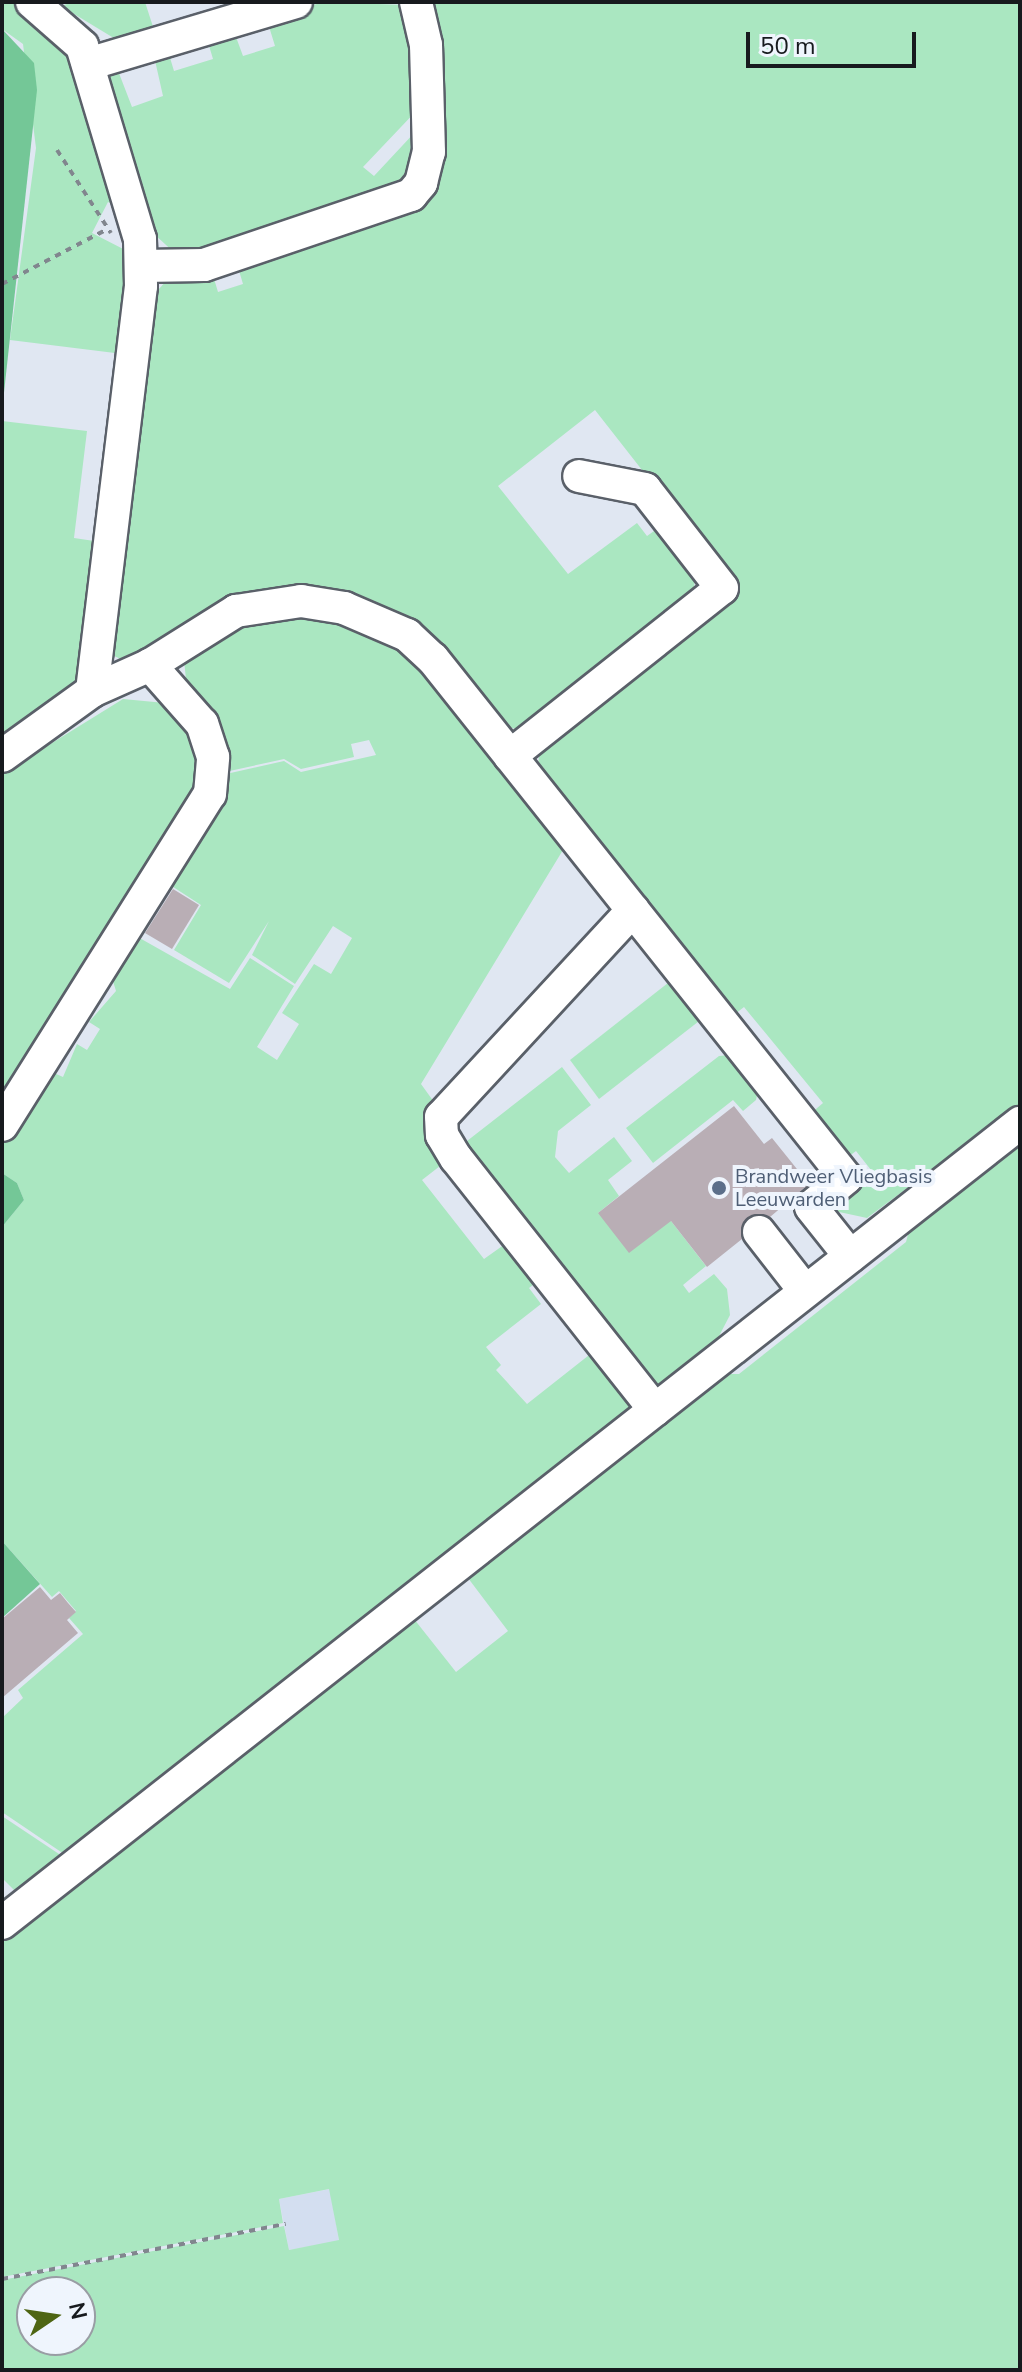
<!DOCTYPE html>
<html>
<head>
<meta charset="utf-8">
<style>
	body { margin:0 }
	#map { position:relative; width:1022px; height:2372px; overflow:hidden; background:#e0e7f2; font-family:"Nunito Sans",sans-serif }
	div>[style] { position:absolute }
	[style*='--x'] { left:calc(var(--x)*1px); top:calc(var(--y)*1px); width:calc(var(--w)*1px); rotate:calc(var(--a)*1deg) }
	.built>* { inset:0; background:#d3def0 }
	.green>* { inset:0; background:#aae7c1 }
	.forest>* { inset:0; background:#74c797 }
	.building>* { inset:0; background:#b9aeb5 }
	.path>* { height:4px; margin-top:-2px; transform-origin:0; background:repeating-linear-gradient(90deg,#81868e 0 6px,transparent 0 12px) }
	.roads { filter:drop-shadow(2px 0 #5a6069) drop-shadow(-2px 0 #5a6069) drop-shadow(0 2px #5a6069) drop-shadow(0 -2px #5a6069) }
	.minor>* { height:32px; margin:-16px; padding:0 16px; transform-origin:16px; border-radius:16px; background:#fff }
	.dots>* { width:22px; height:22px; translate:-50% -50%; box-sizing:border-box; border:4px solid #eff5fd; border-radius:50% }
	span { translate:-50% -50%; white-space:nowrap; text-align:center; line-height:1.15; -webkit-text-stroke:8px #eff5fd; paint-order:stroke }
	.service-label { font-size:20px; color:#4e5e75 }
	.left { translate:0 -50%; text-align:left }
	.frame { position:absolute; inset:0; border:4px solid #171a1e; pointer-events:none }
	.north { position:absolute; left:16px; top:2276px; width:80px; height:80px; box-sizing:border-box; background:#eff5fd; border:2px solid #999da4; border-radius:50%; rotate:77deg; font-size:22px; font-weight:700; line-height:32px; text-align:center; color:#171a1e }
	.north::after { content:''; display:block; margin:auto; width:28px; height:36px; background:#4e6513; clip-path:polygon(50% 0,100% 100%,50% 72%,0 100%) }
	.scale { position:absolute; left:746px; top:32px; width:170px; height:36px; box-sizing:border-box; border:4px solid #171a1e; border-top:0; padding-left:10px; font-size:24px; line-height:28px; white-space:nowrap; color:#171a1e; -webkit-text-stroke:6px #eff5fd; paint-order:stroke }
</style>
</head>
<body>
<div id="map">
	<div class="built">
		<div style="clip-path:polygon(330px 2189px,339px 2241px,289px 2250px,279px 2199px)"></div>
	</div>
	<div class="green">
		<div style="clip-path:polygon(2px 2px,13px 2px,66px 41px,123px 209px,108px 202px,92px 233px,131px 253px,123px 354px,10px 340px,36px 148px,23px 44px,2px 29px)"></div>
		<div style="clip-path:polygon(73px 2px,145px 2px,156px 36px,117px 40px,61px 6px)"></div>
		<div style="clip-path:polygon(323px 2px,406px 5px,419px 108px,363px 167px,374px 176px,416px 131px,420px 152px,398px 194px,178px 256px,153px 233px,106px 74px,117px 68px,132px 107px,163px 96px,154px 56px,168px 51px,174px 71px,213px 59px,207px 39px,214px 37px,217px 43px,236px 37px,243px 56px,275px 46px,267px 20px)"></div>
		<div style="clip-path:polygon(424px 2px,1020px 2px,1020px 1104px,867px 1218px,830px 1210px,875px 1175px,856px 1151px,844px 1160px,809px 1115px,823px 1103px,744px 1007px,730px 1018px,538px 765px,540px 746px,736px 590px,595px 410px,498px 486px,568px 574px,637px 523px,647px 536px,661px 526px,695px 572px,694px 590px,518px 729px,499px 726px,434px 645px,313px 594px,127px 662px,112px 655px,150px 299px,167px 280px,212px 272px,218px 292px,243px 284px,237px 264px,417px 202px)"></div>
		<div style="clip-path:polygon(2px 421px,87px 431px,74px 538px,101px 542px,78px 680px,2px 739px)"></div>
		<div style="clip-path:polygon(277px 614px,340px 619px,400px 647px,426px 669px,566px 845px,421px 1084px,434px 1102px,449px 1159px,422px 1180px,484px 1259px,512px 1239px,542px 1278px,529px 1288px,541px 1304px,486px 1347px,501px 1365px,496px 1370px,527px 1404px,598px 1348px,641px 1402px,64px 1854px,2px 1812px,2px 1718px,23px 1698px,18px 1690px,83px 1634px,69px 1618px,76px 1611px,59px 1591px,52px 1597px,2px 1541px,2px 1227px,24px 1200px,17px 1183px,2px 1173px,2px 1139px,54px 1073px,63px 1077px,77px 1044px,87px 1050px,100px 1029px,89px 1022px,116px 991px,112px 978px,136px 936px,230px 989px,250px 958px,294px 986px,257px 1047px,277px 1060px,299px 1024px,282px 1013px,314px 964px,331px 974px,352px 938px,333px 926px,295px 984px,252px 955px,269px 921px,229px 983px,174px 950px,201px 905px,167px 883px,226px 774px,284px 761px,301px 772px,376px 755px,369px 740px,351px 744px,354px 757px,301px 769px,284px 759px,225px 772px,187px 689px,184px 660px,221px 629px)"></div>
		<div style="clip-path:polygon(123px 699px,165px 703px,184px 716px,205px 773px,2px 1103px,2px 774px)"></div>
		<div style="clip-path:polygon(673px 979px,703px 1018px,599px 1099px,570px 1060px)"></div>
		<div style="clip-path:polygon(730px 1055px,758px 1091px,756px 1100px,743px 1111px,733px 1100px,653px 1163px,626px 1128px,719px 1056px)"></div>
		<div style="clip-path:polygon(562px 1067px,591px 1105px,558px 1131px,555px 1157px,569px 1173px,614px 1137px,632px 1161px,608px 1180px,619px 1196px,598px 1213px,671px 1221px,706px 1266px,683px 1285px,689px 1293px,714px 1274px,727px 1289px,730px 1315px,718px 1338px,651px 1394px,466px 1156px,455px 1127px,467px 1141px)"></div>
		<div style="clip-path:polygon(evenodd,1020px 1141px,1020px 2370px,2px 2370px,2px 2280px,284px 2226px,289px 2250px,339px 2240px,329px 2189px,279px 2199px,283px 2223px,2px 2277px,2px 1943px,414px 1619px,456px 1672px,508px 1631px,468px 1578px,724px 1374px,739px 1374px,906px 1242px,910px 1227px,1020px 1141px,32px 2292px,80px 2292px,80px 2340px,32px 2340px,32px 2292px)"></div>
		<div style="clip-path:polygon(2px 1816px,62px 1856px,16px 1892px,2px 1878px)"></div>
	</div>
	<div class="forest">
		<div style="clip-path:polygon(2px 29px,34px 63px,37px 90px,2px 411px)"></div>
		<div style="clip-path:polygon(2px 1173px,17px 1183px,24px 1200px,2px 1227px)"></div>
		<div style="clip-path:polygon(2px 1541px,40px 1584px,2px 1618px)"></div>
	</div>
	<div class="building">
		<div style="clip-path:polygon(173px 889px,199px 905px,172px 949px,145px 933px)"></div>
		<div style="clip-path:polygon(734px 1106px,764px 1144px,772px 1138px,809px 1184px,770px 1217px,747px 1218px,742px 1239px,707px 1267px,671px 1221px,629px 1253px,598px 1213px)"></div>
		<div style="clip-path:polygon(40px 1587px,51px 1600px,60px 1593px,68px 1603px,76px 1612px,67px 1620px,78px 1633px,2px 1698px,2px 1619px)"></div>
	</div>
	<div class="path">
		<div style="--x:57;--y:150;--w:99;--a:57"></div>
		<div style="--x:2;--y:284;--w:115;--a:-27.5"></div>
		<div style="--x:2;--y:2279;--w:289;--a:-11"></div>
	</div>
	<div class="roads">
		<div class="minor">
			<div style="--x:32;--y:2;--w:67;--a:41.3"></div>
			<div style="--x:82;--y:46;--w:202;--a:73.3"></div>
			<div style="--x:140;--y:239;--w:47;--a:88.8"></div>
			<div style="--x:141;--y:286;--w:408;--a:96.9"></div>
			<div style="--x:88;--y:64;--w:217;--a:-16.6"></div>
			<div style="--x:142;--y:266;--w:62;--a:-0.9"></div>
			<div style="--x:204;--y:265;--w:219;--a:-18.7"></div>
			<div style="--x:411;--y:195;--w:16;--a:-50"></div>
			<div style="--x:421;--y:183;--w:32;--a:-76"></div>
			<div style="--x:429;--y:152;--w:107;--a:-91.6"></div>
			<div style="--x:426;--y:45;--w:44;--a:-103.1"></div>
			<div style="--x:2;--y:756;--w:111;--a:-35.8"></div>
			<div style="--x:92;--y:691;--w:64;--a:-24.1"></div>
			<div style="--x:150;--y:665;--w:102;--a:-32.1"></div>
			<div style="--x:236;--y:611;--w:66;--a:-8.7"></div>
			<div style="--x:301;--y:601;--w:44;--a:9.2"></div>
			<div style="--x:344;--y:608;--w:69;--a:23.2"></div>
			<div style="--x:407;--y:635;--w:35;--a:43"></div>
			<div style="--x:433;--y:659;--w:663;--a:51.49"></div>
			<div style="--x:846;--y:1178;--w:45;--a:140.4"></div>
			<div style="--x:811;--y:1207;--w:63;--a:51.5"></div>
			<div style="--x:510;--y:756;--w:270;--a:-38.4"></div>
			<div style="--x:722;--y:588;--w:125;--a:-127.9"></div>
			<div style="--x:645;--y:489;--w:67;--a:-168.9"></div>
			<div style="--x:633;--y:910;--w:282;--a:132.8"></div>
			<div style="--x:441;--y:1117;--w:18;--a:87"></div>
			<div style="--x:442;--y:1135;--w:27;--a:59"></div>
			<div style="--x:456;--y:1158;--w:321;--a:51.7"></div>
			<div style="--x:2;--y:1125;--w:391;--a:-57.9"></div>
			<div style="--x:210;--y:794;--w:37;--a:-85"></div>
			<div style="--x:213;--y:757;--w:35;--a:-108"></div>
			<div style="--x:202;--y:724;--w:79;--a:-131.4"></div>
			<div style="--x:759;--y:1232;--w:75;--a:52.1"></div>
			<div style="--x:2;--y:1923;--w:1295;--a:-38.16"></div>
		</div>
	</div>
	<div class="dots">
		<div style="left:719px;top:1188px;background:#5c6f8a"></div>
	</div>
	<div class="service-label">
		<span class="left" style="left:735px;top:1188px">Brandweer Vliegbasis<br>Leeuwarden</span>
	</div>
	<div class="frame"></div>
	<div class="north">N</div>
	<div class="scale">50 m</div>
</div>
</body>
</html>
